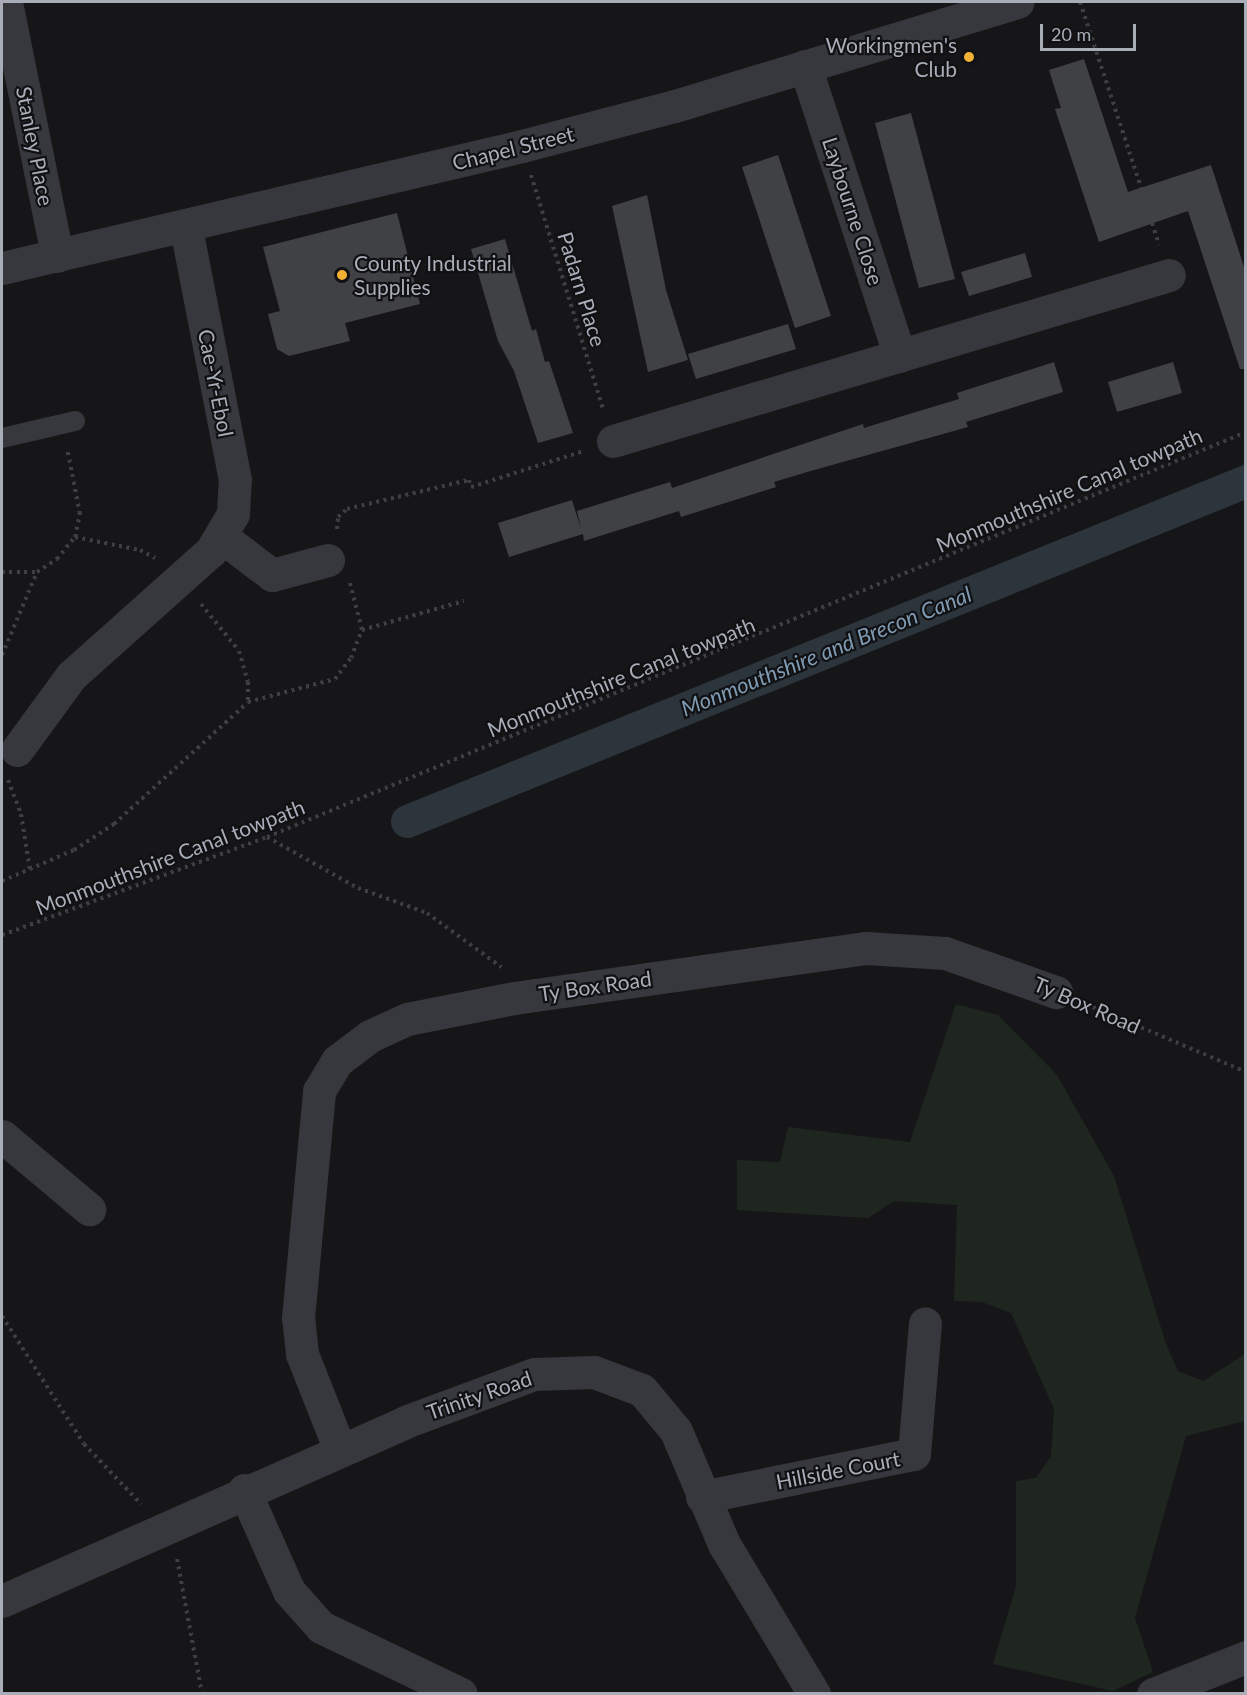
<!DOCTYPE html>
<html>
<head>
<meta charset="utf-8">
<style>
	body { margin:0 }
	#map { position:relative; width:1247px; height:1695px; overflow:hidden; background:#161618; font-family:Lato,sans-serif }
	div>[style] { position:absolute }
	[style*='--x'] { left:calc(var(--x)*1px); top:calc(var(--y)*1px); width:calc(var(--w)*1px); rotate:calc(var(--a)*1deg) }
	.green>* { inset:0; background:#1e261f }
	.canal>* { height:33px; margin:-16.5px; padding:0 16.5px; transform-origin:16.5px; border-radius:16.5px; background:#2c353c }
	.building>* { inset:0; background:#404145 }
	.path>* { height:4px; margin-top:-2px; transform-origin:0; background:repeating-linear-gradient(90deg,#3d3f44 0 3px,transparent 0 7.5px) }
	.lane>* { height:20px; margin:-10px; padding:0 10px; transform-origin:10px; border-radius:10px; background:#37383d }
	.street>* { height:33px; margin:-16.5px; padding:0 16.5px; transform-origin:16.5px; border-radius:16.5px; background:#37383d }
	.dots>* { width:16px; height:16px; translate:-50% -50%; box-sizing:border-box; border:3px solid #111113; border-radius:50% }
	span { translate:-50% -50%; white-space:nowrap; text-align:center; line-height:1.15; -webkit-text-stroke:4.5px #111113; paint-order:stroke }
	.poi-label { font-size:21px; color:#a8adb8 }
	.right { translate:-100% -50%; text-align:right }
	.left { translate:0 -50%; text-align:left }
	.street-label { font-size:21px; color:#a8adb8 }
	.water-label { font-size:22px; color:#7f9bb3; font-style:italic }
	.frame { position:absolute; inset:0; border:3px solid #a8adb8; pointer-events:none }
	.scale { position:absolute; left:1040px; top:24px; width:96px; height:27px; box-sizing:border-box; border:3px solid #a8adb8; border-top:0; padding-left:8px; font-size:18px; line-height:21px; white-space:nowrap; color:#a8adb8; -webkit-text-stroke:4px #111113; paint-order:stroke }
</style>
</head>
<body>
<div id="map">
	<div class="green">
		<div style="clip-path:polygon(956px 1004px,998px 1015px,1057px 1075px,1114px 1176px,1166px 1344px,1178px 1371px,1203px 1381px,1245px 1354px,1245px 1421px,1186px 1436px,1135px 1618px,1153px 1672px,1113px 1691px,993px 1664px,1016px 1586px,1016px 1481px,1036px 1478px,1051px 1456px,1054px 1409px,1011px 1313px,982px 1302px,954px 1301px,957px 1205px,894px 1201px,868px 1218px,737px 1210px,737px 1160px,780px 1162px,788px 1127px,910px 1142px)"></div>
	</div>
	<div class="canal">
		<div style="--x:407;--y:821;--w:905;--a:-22.06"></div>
	</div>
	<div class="building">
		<div style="clip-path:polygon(1084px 59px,1128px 192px,1211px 165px,1245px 270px,1245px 369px,1240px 369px,1188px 211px,1099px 242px,1055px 109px,1061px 108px,1049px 70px)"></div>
		<div style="clip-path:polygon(911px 113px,955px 279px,919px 288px,875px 123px)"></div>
		<div style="clip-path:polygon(778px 155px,831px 316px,795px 328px,742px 167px)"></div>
		<div style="clip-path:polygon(647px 195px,666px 290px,688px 360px,648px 372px,612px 206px)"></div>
		<div style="clip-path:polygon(397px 213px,420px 304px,345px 323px,350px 341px,289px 356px,277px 349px,268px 314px,280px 311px,263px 247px)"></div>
		<div style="clip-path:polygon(505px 239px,532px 331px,536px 329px,545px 362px,549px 361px,573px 433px,538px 443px,514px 371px,498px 341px,471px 249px)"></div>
		<div style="clip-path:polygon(1025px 253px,1032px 277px,969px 296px,961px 272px)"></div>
		<div style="clip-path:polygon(788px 324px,796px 349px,696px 379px,688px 354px)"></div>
		<div style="clip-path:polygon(1054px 362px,1063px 392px,966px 422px,968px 427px,807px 472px,774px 482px,776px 487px,681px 517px,679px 511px,584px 541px,583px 534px,509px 557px,498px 523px,572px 500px,581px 529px,577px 511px,670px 482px,672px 488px,863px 424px,864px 428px,896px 418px,959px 399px,957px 393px)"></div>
		<div style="clip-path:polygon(1173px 362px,1182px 393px,1117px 412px,1108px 382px)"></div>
	</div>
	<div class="path">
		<div style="--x:1080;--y:2;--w:196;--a:71.8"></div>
		<div style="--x:531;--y:175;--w:245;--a:72.9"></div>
		<div style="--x:1152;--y:223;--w:23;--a:72"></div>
		<div style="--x:337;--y:529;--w:12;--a:-85"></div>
		<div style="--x:338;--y:517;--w:12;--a:-42"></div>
		<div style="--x:347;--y:509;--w:125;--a:-13.4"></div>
		<div style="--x:469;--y:480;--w:7;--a:74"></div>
		<div style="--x:471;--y:487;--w:119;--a:-17.7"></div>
		<div style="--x:75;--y:537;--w:66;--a:11.3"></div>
		<div style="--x:140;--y:550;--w:17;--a:28"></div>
		<div style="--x:2;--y:572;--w:35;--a:0"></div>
		<div style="--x:37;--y:572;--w:24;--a:-33"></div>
		<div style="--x:57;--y:559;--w:28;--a:-51"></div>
		<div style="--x:75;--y:537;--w:24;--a:-78"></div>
		<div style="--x:80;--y:514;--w:67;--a:-101.1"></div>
		<div style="--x:350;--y:583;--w:49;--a:75.7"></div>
		<div style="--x:201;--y:604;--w:60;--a:51"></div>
		<div style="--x:239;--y:651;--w:32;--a:74"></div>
		<div style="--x:248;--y:682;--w:20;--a:90"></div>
		<div style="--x:2;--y:655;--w:90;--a:-67.1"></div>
		<div style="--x:8;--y:780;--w:36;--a:69"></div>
		<div style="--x:21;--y:814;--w:57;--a:80.9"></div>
		<div style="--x:267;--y:837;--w:104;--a:29.3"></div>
		<div style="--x:358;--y:888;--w:73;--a:19.9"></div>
		<div style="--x:427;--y:913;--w:92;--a:36.1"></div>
		<div style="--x:2;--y:881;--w:78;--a:-23.3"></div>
		<div style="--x:74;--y:850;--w:48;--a:-33"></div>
		<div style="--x:114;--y:824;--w:181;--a:-42.3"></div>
		<div style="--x:248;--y:702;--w:90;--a:-14.8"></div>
		<div style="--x:335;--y:679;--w:26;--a:-53"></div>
		<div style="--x:351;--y:658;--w:30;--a:-69"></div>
		<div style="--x:362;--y:630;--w:106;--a:-15.9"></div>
		<div style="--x:2;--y:935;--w:283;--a:-20.3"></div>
		<div style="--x:267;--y:837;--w:1059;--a:-22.47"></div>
		<div style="--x:1086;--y:1004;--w:174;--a:23"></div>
		<div style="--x:2;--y:1316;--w:152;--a:57.4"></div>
		<div style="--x:84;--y:1444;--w:83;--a:46.5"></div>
		<div style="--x:177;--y:1559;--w:137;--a:79.5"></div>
	</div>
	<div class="lane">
		<div style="--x:2;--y:438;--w:75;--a:-13.1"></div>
	</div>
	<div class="street">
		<div style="--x:6;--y:2;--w:259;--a:78.6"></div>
		<div style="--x:805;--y:66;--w:305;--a:71.9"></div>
		<div style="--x:2;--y:268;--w:534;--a:-13.2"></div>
		<div style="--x:522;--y:146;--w:158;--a:-14.7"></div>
		<div style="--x:675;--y:106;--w:358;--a:-16.9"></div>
		<div style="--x:613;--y:441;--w:580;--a:-16.62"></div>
		<div style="--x:222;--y:537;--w:63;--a:37.2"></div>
		<div style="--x:272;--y:575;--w:58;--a:-15"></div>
		<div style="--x:17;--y:750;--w:92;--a:-53.9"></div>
		<div style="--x:71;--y:676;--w:188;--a:-41.8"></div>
		<div style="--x:211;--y:551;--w:43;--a:-59.3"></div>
		<div style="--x:233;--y:514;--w:34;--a:-87"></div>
		<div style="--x:235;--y:480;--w:258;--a:-101"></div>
		<div style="--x:2;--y:1136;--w:114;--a:40"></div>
		<div style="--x:340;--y:1450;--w:103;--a:-111.6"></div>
		<div style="--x:302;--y:1354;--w:36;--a:-96"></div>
		<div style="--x:298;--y:1318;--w:228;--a:-84.7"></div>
		<div style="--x:319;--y:1091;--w:35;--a:-59"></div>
		<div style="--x:337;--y:1061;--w:41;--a:-37.1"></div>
		<div style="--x:370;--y:1036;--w:41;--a:-24.7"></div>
		<div style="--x:407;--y:1019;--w:109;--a:-11.1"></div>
		<div style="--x:514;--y:998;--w:356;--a:-8.1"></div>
		<div style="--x:866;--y:948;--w:79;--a:3.6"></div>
		<div style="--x:945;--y:953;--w:118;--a:19.4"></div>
		<div style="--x:244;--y:1490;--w:111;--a:66"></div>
		<div style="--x:289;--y:1591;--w:48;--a:48.4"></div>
		<div style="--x:321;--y:1627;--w:155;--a:25.6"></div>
		<div style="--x:702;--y:1497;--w:216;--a:-11.5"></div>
		<div style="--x:914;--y:1454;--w:131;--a:-85.2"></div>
		<div style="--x:2;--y:1601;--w:441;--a:-23.9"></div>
		<div style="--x:405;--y:1422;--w:138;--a:-20.4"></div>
		<div style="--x:534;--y:1374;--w:60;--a:-1.9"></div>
		<div style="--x:594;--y:1372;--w:51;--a:20.6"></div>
		<div style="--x:642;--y:1390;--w:53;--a:50.3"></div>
		<div style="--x:676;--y:1431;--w:123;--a:67"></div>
		<div style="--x:724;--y:1544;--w:175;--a:59"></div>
		<div style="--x:1153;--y:1694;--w:100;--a:-21.7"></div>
	</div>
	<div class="dots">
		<div style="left:969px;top:57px;background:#f2b134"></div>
		<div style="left:342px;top:275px;background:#f2b134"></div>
	</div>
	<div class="poi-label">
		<span class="right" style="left:957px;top:57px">Workingmen's<br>Club</span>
		<span class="left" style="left:354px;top:275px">County Industrial<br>Supplies</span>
	</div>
	<div class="street-label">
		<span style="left:35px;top:146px;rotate:79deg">Stanley Place</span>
		<span style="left:513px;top:148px;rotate:-14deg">Chapel Street</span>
		<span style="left:853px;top:211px;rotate:72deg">Laybourne Close</span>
		<span style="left:582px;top:289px;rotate:73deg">Padarn Place</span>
		<span style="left:216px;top:383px;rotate:79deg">Cae-Yr-Ebol</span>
		<span style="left:1069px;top:490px;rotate:-23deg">Monmouthshire Canal towpath</span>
		<span style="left:621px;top:677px;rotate:-22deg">Monmouthshire Canal towpath</span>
		<span style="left:170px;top:857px;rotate:-21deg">Monmouthshire Canal towpath</span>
		<span style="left:595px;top:986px;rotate:-8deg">Ty Box Road</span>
		<span style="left:1087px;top:1005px;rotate:23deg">Ty Box Road</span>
		<span style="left:479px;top:1395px;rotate:-19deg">Trinity Road</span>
		<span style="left:838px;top:1470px;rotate:-11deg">Hillside Court</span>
	</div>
	<div class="water-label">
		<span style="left:826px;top:651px;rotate:-22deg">Monmouthshire and Brecon Canal</span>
	</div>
	<div class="frame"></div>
	<div class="scale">20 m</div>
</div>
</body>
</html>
